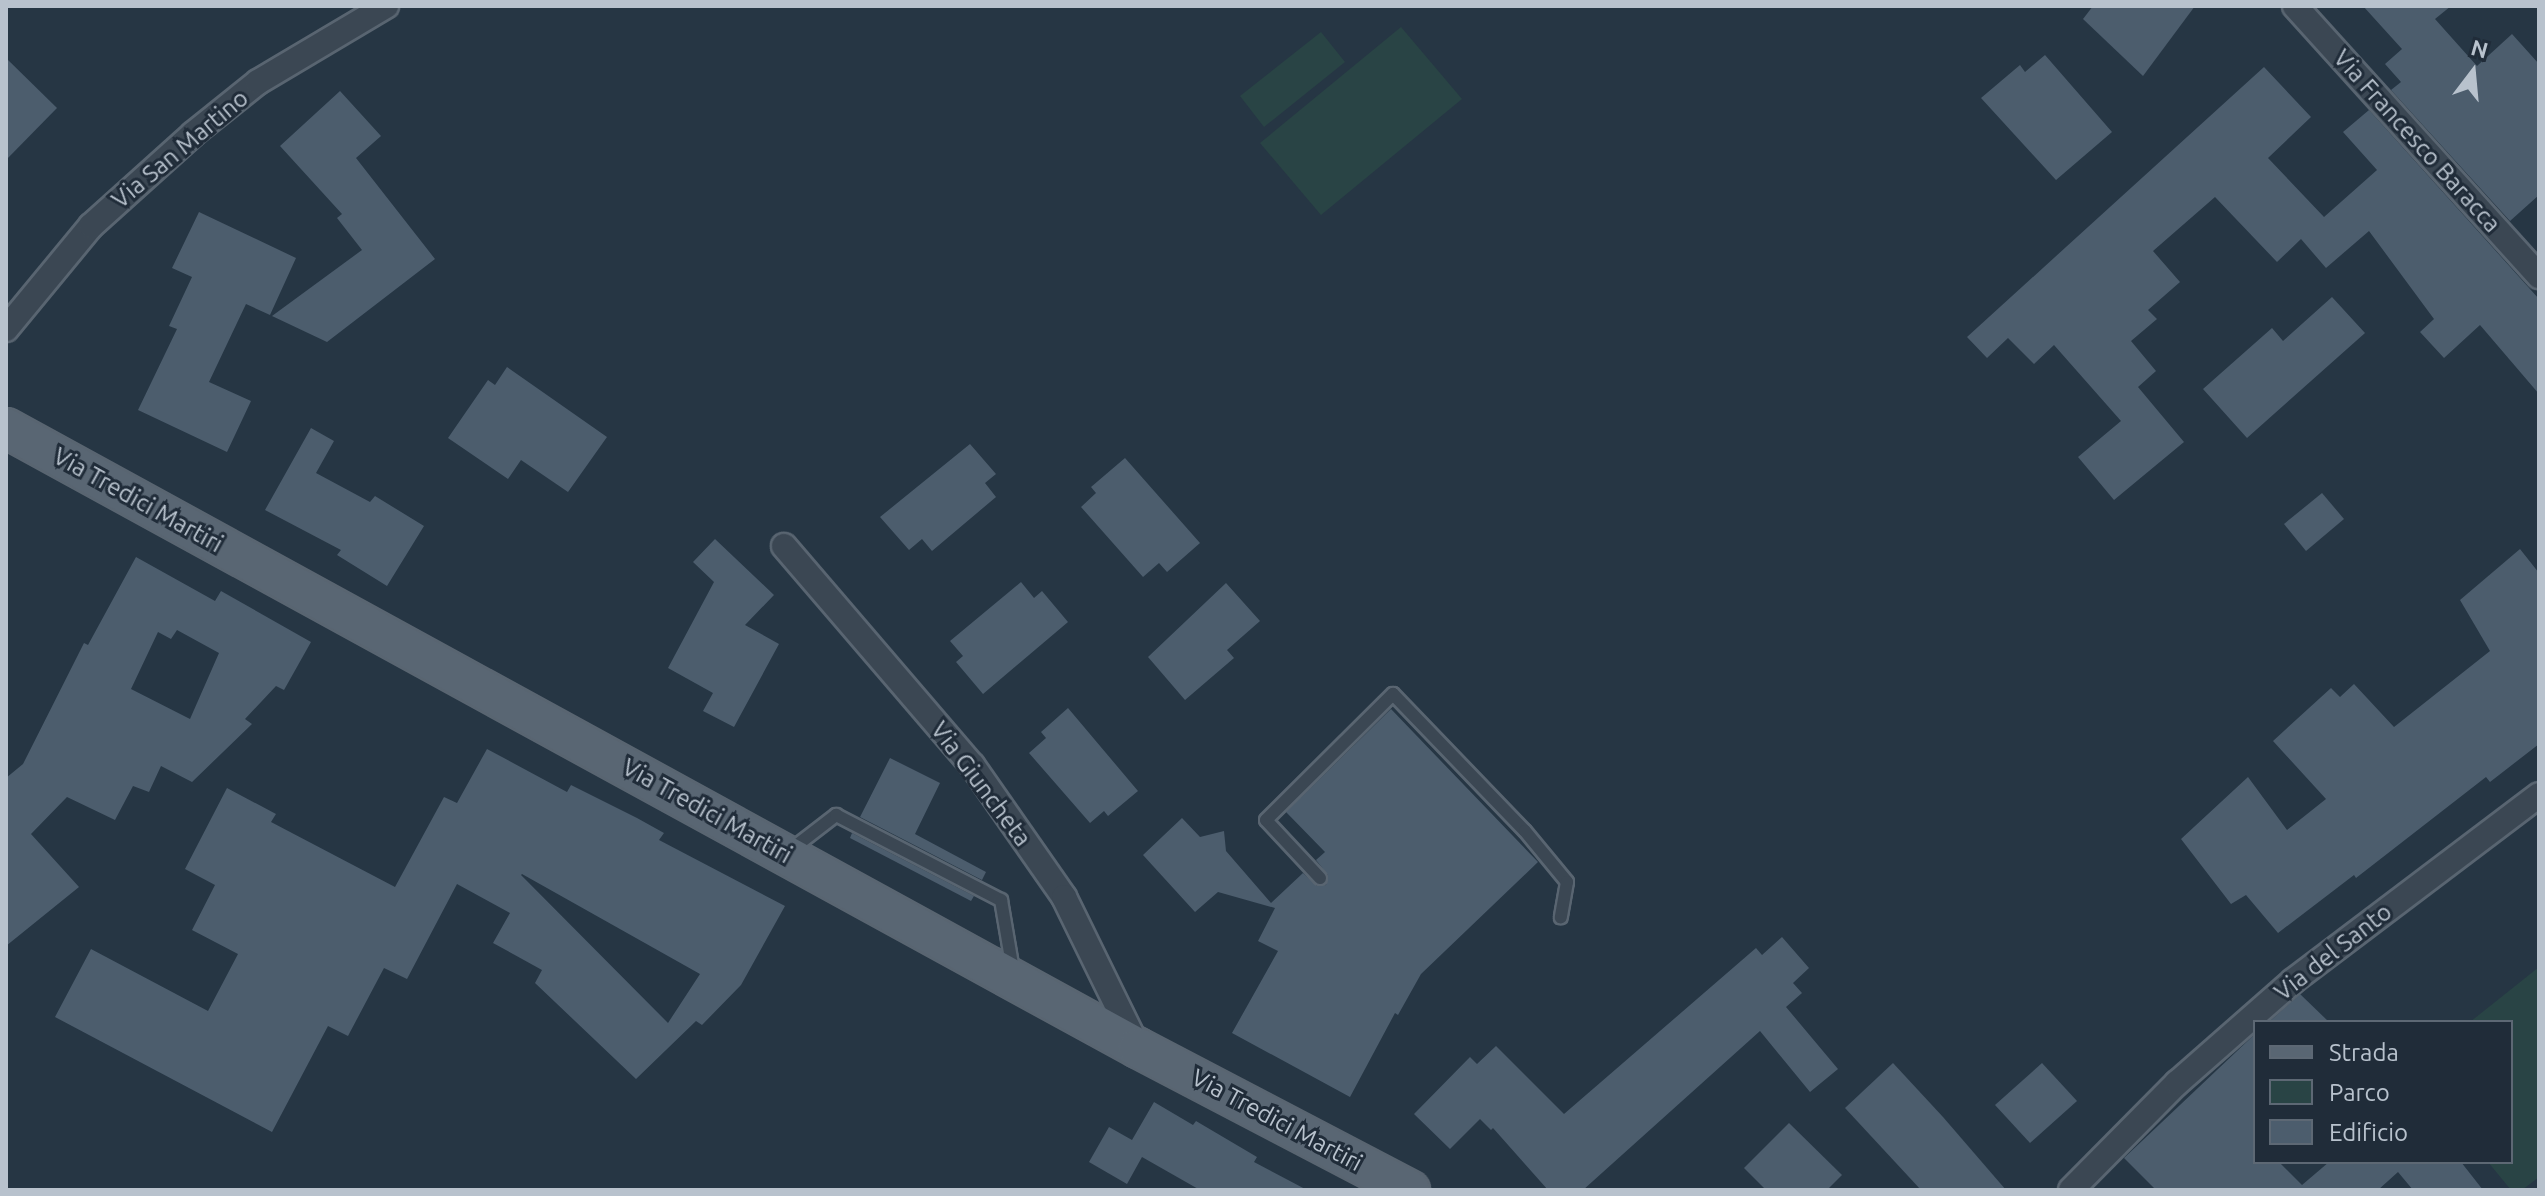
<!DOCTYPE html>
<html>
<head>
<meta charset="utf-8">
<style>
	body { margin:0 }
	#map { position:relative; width:2545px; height:1196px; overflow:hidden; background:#263644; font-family:Ubuntu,sans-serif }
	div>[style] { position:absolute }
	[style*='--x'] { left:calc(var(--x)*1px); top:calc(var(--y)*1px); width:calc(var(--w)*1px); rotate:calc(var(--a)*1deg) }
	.green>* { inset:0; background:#294445 }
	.building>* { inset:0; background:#4c5d6d }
	.roads { filter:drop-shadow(2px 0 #596571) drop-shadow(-2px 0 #596571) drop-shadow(0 2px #596571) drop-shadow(0 -2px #596571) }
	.lane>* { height:12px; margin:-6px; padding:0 6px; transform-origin:6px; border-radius:6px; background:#3b4753 }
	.street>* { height:24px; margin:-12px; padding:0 12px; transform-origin:12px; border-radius:12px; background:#3b4753 }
	.primary>* { height:38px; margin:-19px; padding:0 19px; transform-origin:19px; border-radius:19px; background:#596673 }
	span { translate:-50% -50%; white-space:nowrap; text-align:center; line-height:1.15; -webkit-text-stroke:6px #202c39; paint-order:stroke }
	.street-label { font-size:24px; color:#b8c2cd }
	.frame { position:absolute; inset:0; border:8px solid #b8c2cd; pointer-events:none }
	.legend { position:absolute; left:2253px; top:1020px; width:260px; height:144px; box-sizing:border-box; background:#202c39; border:2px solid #5d6874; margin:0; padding:10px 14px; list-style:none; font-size:24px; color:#b8c2cd }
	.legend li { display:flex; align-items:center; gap:16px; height:40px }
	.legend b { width:40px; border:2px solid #5d6874 }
	.north { position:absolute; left:2433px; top:32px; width:80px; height:80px; -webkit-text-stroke:6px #202c39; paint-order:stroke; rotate:16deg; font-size:22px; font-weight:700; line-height:32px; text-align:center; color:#b8c2cd }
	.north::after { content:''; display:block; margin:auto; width:28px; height:36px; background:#b8c2cd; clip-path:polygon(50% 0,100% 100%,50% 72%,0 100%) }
</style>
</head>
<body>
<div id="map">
	<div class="green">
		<div style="clip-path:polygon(1401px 27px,1462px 99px,1321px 215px,1260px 143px)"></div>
		<div style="clip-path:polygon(1321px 32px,1345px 62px,1264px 127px,1240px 96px)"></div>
		<div style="clip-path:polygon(2539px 967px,2539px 1177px,2522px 1190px,2511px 1190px,2488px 1162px,2511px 1162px,2511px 1022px,2470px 1022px)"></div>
	</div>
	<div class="building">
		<div style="clip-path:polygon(2093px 6px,2195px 6px,2143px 76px,2083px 19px)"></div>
		<div style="clip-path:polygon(2363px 6px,2451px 6px,2435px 19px,2477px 66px,2512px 34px,2539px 64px,2539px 195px,2510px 221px,2391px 90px,2401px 82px,2385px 64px,2402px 49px)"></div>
		<div style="clip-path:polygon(2045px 55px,2112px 132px,2056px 180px,1981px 98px,2020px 65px,2025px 72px)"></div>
		<div style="clip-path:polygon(6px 58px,57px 108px,6px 160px)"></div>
		<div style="clip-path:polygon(2264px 67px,2311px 117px,2268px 158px,2324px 217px,2377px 170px,2343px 132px,2369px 110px,2539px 299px,2539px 394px,2480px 325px,2444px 358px,2420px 332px,2434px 319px,2369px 231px,2326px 268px,2301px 239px,2277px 262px,2215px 197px,2153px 251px,2180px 282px,2148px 310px,2157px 319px,2131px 341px,2156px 371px,2138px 387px,2184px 442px,2114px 500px,2078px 457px,2121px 421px,2054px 345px,2034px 364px,2008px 338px,1987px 358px,1967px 337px)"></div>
		<div style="clip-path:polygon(340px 91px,381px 136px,356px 158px,435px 259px,327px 342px,272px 316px,362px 250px,337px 218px,342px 214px,280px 146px)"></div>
		<div style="clip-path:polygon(199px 212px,296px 258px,270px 315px,246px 304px,209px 382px,251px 401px,227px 452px,138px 410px,177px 329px,169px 326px,192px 277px,172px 268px)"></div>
		<div style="clip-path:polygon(2332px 297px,2365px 333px,2247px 438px,2203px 389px,2272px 328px,2283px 341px)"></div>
		<div style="clip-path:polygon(507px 367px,607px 437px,568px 492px,521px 460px,508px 479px,448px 438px,488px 380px,495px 385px)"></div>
		<div style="clip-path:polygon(311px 428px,334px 441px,316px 473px,370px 502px,375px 496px,424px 526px,387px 586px,337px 555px,341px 550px,265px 510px)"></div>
		<div style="clip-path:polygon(970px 444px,996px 474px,985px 483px,996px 497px,932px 551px,922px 539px,909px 550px,880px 517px)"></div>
		<div style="clip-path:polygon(1125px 458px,1200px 543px,1167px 572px,1159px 563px,1143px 577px,1081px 507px,1096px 493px,1091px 487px)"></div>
		<div style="clip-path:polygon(2322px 493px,2344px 519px,2306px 551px,2284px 524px)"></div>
		<div style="clip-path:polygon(715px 539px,774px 595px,745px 625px,779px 644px,734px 727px,703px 711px,713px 693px,668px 668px,714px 582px,693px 562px)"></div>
		<div style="clip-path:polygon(2520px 549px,2539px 573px,2539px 744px,2490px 782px,2486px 777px,2356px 878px,2354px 875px,2278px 933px,2246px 895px,2231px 904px,2181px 839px,2248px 777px,2287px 830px,2326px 799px,2273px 741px,2331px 688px,2340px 697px,2354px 684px,2394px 727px,2490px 651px,2460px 600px)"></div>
		<div style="clip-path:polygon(evenodd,136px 557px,215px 601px,221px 591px,311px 642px,284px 690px,276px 686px,245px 719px,252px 724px,192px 782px,161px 766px,149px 792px,133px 786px,115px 820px,67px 797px,31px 834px,79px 887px,6px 946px,6px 778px,23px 764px,84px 643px,88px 645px,136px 557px,177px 630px,219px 653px,190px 719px,131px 689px,158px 632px,171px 639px,177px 630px)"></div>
		<div style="clip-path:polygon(1021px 582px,1034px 598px,1042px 591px,1068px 622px,983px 694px,956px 662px,963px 656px,950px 641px)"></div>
		<div style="clip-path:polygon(1226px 583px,1260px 621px,1227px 650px,1234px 658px,1185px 700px,1148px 657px)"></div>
		<div style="clip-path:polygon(1068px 708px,1138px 791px,1108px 816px,1104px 811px,1090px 823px,1029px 753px,1046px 738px,1041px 732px)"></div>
		<div style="clip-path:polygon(1391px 709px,1538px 862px,1421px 974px,1398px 1015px,1395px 1013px,1350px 1097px,1232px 1033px,1278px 951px,1258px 941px,1275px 908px,1218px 892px,1195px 912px,1143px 855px,1182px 818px,1200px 837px,1224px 831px,1226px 851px,1271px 903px,1303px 873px,1317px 886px,1326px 885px,1328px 875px,1316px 860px,1325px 852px,1286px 812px)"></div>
		<div style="clip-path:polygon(evenodd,487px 749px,567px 792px,571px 785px,637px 818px,664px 833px,659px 840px,785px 906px,741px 985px,702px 1025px,696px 1021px,636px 1079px,535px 983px,542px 970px,493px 943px,510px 913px,457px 884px,407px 979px,384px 968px,348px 1036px,328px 1026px,272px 1132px,55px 1017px,91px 949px,208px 1011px,238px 954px,192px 930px,215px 885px,185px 869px,227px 788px,276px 814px,271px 822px,395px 887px,444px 797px,457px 803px,487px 749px,522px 874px,700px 974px,668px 1023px,521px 875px,522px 874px)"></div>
		<div style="clip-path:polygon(890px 758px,940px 783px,915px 834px,986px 872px,982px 880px,860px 817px)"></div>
		<div style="clip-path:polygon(852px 833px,974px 896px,971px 901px,850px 838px)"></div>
		<div style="clip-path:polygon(1782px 937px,1809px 968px,1793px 983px,1802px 993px,1786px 1007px,1838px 1069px,1810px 1092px,1760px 1031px,1583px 1190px,1548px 1190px,1493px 1128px,1491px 1130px,1480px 1119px,1450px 1149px,1414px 1114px,1470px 1057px,1477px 1064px,1496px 1046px,1564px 1114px,1756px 948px,1762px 955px)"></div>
		<div style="clip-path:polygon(2300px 994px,2329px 1022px,2269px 1022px)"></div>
		<div style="clip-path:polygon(2255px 1034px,2255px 1162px,2279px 1162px,2302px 1185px,2329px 1162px,2461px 1162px,2483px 1190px,2413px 1190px,2398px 1172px,2378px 1190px,2156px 1190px,2124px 1158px)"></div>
		<div style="clip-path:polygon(1893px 1063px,1943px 1117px,2006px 1190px,1921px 1190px,1845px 1108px)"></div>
		<div style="clip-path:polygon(2042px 1063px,2077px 1101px,2030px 1143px,1995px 1105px)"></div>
		<div style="clip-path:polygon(1154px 1102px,1193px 1125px,1196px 1121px,1257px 1157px,1254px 1162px,1307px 1190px,1200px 1190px,1142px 1157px,1127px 1184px,1089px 1162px,1109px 1127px,1132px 1140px)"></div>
		<div style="clip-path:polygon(1789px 1123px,1842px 1175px,1827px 1190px,1766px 1190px,1744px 1168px)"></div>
	</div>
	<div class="roads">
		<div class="lane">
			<div style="--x:788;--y:852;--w:61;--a:-37.6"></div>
			<div style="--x:836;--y:815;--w:186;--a:27.3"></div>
			<div style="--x:1001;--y:900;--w:71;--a:80.3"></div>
			<div style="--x:1320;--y:878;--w:79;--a:-133"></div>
			<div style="--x:1266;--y:820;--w:179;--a:-44.8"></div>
			<div style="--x:1393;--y:694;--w:190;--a:46.1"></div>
			<div style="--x:1525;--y:831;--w:66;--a:50.5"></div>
			<div style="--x:1567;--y:882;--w:36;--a:100"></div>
		</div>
		<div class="street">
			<div style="--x:2295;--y:6;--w:364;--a:47.9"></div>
			<div style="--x:6;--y:329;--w:134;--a:-50.5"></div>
			<div style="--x:91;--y:226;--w:137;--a:-42"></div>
			<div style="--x:193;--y:134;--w:83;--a:-38.7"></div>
			<div style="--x:258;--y:82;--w:149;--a:-30.7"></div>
			<div style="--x:784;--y:546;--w:289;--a:49.4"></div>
			<div style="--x:972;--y:765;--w:161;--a:55.1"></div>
			<div style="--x:1064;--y:897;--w:166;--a:63.9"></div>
			<div style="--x:2071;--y:1190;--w:151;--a:-45.3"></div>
			<div style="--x:2177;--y:1083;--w:154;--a:-41.3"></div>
			<div style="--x:2293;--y:981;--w:308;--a:-37.1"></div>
		</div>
		<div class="primary">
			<div style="--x:6;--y:428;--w:1291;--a:28.71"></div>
			<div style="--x:1138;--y:1048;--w:307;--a:27.6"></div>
		</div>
	</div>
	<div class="street-label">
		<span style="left:2417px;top:141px;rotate:48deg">Via Francesco Baracca</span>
		<span style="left:180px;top:149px;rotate:-40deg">Via San Martino</span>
		<span style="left:138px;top:500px;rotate:29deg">Via Tredici Martiri</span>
		<span style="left:981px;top:784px;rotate:53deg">Via Giuncheta</span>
		<span style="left:707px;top:811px;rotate:29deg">Via Tredici Martiri</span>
		<span style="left:2333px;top:952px;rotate:-38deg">Via del Santo</span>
		<span style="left:1277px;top:1120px;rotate:28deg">Via Tredici Martiri</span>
	</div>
	<div class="frame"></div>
	<ul class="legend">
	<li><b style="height:10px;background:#596673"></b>Strada</li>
	<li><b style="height:22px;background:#294445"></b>Parco</li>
	<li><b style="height:22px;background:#4c5d6d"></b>Edificio</li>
	</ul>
	<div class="north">N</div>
</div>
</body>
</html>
